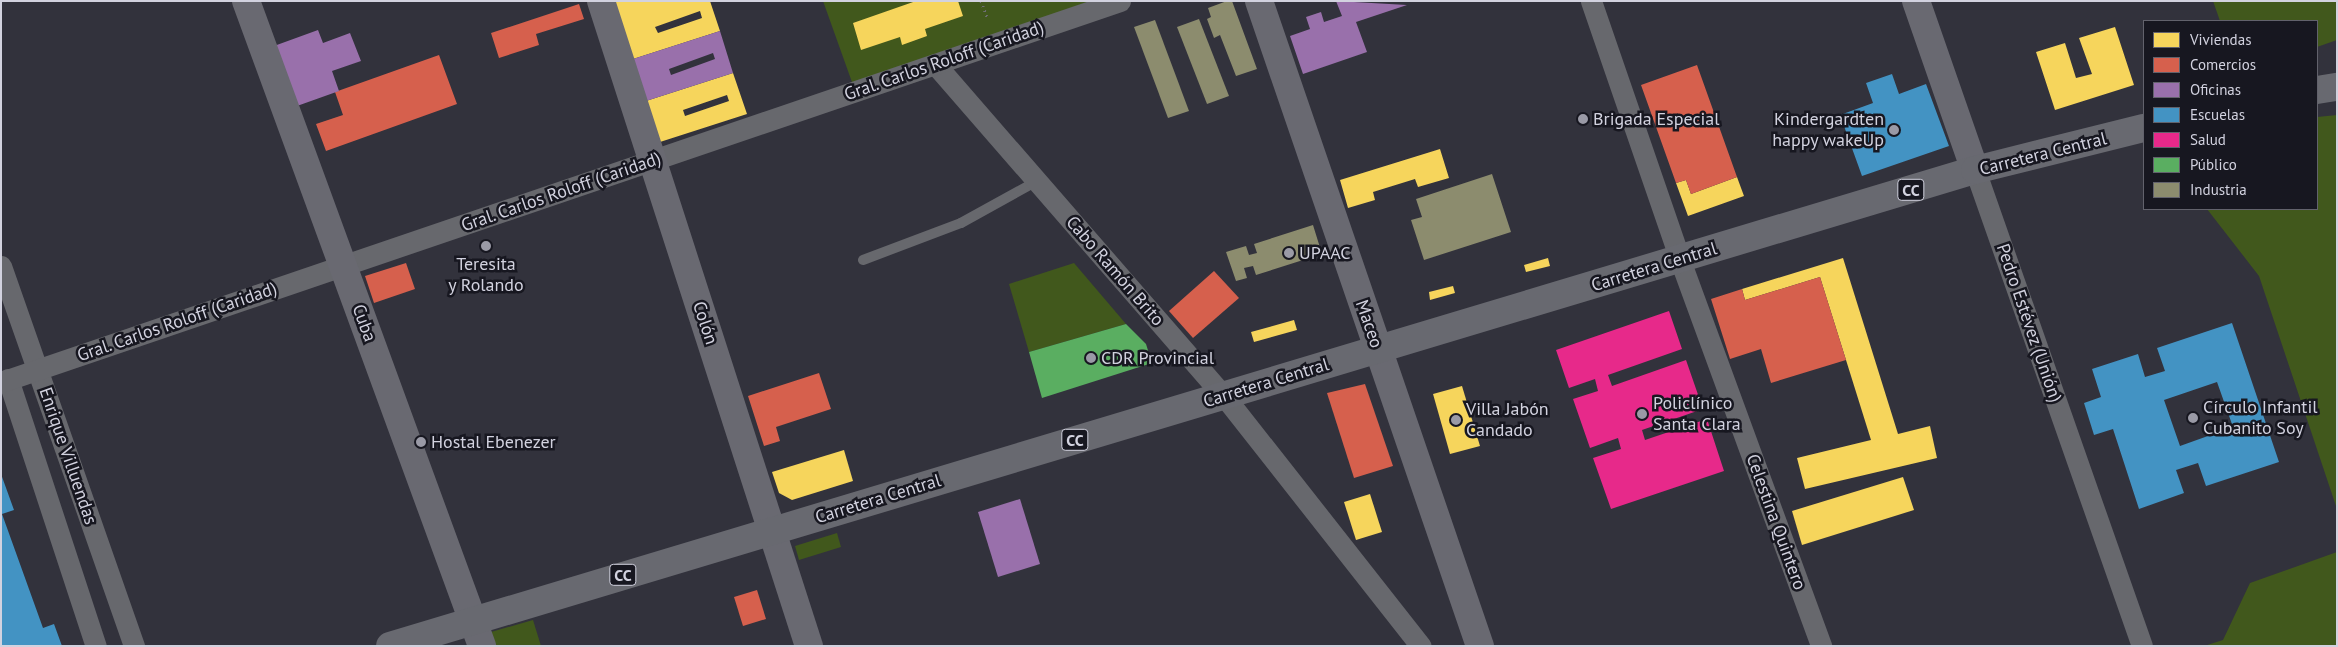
<!DOCTYPE html>
<html>
<head>
<meta charset="utf-8">
<style>
	body { margin:0 }
	#map { position:relative; width:2338px; height:647px; overflow:hidden; background:#32323c; font-family:"PT Sans",sans-serif }
	div>[style] { position:absolute }
	[style*='--x'] { left:calc(var(--x)*1px); top:calc(var(--y)*1px); width:calc(var(--w)*1px); rotate:calc(var(--a)*1deg) }
	.green>* { inset:0; background:#41581c }
	.homes>* { inset:0; background:#f6d55c }
	.shops>* { inset:0; background:#d6604d }
	.offices>* { inset:0; background:#9970ab }
	.schools>* { inset:0; background:#4393c3 }
	.health>* { inset:0; background:#e7298a }
	.public>* { inset:0; background:#5aae61 }
	.industry>* { inset:0; background:#8c8c6e }
	.path>* { height:3px; margin-top:-1.5px; transform-origin:0; background:repeating-linear-gradient(90deg,#6e6e72 0 1px,transparent 0 5px) }
	.lane>* { height:10px; margin:-5px; padding:0 5px; transform-origin:5px; border-radius:5px; background:#67686d }
	.street>* { height:21px; margin:-10.5px; padding:0 10.5px; transform-origin:10.5px; border-radius:10.5px; background:#67686d }
	.secondary>* { height:28px; margin:-14px; padding:0 14px; transform-origin:14px; border-radius:14px; background:#696971 }
	.primary>* { height:28px; margin:-14px; padding:0 14px; transform-origin:14px; border-radius:14px; background:#686970 }
	.dots>* { width:14px; height:14px; translate:-50% -50%; box-sizing:border-box; border:2px solid #171720; border-radius:50% }
	span { translate:-50% -50%; white-space:nowrap; text-align:center; line-height:1.15; -webkit-text-stroke:5px #171720; paint-order:stroke }
	.shield-label span { padding:1px 4px; background:#171720; border:1px solid; border-radius:4px; -webkit-text-stroke-width:0 }
	.shield-label { font-size:16px; color:#d2d2df; font-weight:700 }
	.street-label { font-size:18px; color:#d2d2df }
	.poi-label { font-size:18px; color:#d2d2df }
	.left { translate:0 -50%; text-align:left }
	.right { translate:-100% -50%; text-align:right }
	.frame { position:absolute; inset:0; border:2px solid #d2d2df; pointer-events:none }
	.legend { position:absolute; left:2143px; top:20px; width:175px; height:190px; box-sizing:border-box; background:#171720; border:1px solid #62626c; margin:0; padding:6px 9px; list-style:none; font-size:15px; color:#d2d2df }
	.legend li { display:flex; align-items:center; gap:10px; height:25px }
	.legend b { width:25px; border:1px solid #62626c }
</style>
</head>
<body>
<div id="map">
	<div class="green">
		<div style="clip-path:polygon(823px 1px,1091px 1px,853px 85px)"></div>
		<div style="clip-path:polygon(2213px 1px,2337px 1px,2337px 40px,2317px 47px,2317px 21px,2220px 21px)"></div>
		<div style="clip-path:polygon(2337px 115px,2337px 509px,2259px 276px,2207px 209px,2317px 209px,2317px 117px)"></div>
		<div style="clip-path:polygon(1074px 263px,1126px 324px,1029px 352px,1009px 284px)"></div>
		<div style="clip-path:polygon(837px 533px,841px 547px,799px 560px,795px 546px)"></div>
		<div style="clip-path:polygon(2337px 552px,2337px 646px,2204px 646px,2223px 640px,2250px 583px)"></div>
		<div style="clip-path:polygon(533px 620px,541px 646px,496px 646px,491px 632px)"></div>
	</div>
	<div class="homes">
		<div style="clip-path:polygon(evenodd,614px 1px,710px 1px,720px 31px,633px 59px,614px 1px,700px 11px,702px 18px,658px 33px,655px 27px,700px 11px)"></div>
		<div style="clip-path:polygon(916px 1px,958px 1px,963px 16px,925px 29px,927px 36px,902px 45px,900px 37px,861px 50px,853px 23px)"></div>
		<div style="clip-path:polygon(2115px 27px,2134px 85px,2055px 110px,2036px 52px,2065px 43px,2076px 78px,2092px 74px,2079px 38px)"></div>
		<div style="clip-path:polygon(evenodd,733px 73px,747px 114px,660px 142px,646px 101px,733px 73px,727px 95px,729px 101px,685px 116px,683px 110px,727px 95px)"></div>
		<div style="clip-path:polygon(1440px 149px,1449px 178px,1418px 187px,1415px 179px,1373px 192px,1375px 200px,1348px 208px,1340px 180px)"></div>
		<div style="clip-path:polygon(1737px 177px,1744px 196px,1688px 216px,1676px 183px,1686px 180px,1691px 194px)"></div>
		<div style="clip-path:polygon(1548px 258px,1550px 266px,1526px 272px,1524px 265px)"></div>
		<div style="clip-path:polygon(1843px 258px,1898px 434px,1930px 426px,1937px 458px,1805px 489px,1797px 458px,1871px 440px,1846px 360px,1820px 277px,1745px 300px,1742px 289px)"></div>
		<div style="clip-path:polygon(1453px 286px,1455px 293px,1430px 300px,1429px 292px)"></div>
		<div style="clip-path:polygon(1294px 320px,1297px 330px,1254px 342px,1251px 332px)"></div>
		<div style="clip-path:polygon(1462px 386px,1480px 446px,1450px 454px,1433px 394px)"></div>
		<div style="clip-path:polygon(844px 450px,853px 481px,792px 500px,779px 493px,772px 472px)"></div>
		<div style="clip-path:polygon(1903px 477px,1914px 510px,1802px 545px,1792px 511px)"></div>
		<div style="clip-path:polygon(1370px 494px,1382px 532px,1356px 540px,1344px 502px)"></div>
	</div>
	<div class="shops">
		<div style="clip-path:polygon(579px 4px,584px 19px,536px 34px,539px 45px,499px 58px,491px 33px)"></div>
		<div style="clip-path:polygon(439px 55px,457px 104px,326px 151px,316px 124px,343px 115px,335px 92px)"></div>
		<div style="clip-path:polygon(1697px 65px,1737px 177px,1691px 194px,1686px 180px,1676px 183px,1641px 85px)"></div>
		<div style="clip-path:polygon(406px 263px,415px 289px,374px 303px,365px 276px)"></div>
		<div style="clip-path:polygon(1214px 271px,1239px 298px,1193px 338px,1169px 311px)"></div>
		<div style="clip-path:polygon(1820px 277px,1846px 360px,1771px 383px,1761px 349px,1730px 359px,1711px 299px,1742px 289px,1745px 300px)"></div>
		<div style="clip-path:polygon(819px 373px,831px 409px,776px 427px,780px 441px,764px 446px,748px 396px)"></div>
		<div style="clip-path:polygon(1365px 384px,1393px 466px,1354px 478px,1327px 393px)"></div>
		<div style="clip-path:polygon(757px 590px,766px 619px,743px 626px,734px 597px)"></div>
	</div>
	<div class="offices">
		<div style="clip-path:polygon(1336px 1px,1407px 5px,1356px 22px,1367px 52px,1303px 74px,1290px 36px,1310px 29px,1306px 17px,1321px 12px,1324px 22px,1342px 16px)"></div>
		<div style="clip-path:polygon(318px 30px,323px 43px,350px 33px,361px 61px,332px 71px,339px 91px,297px 106px,274px 46px)"></div>
		<div style="clip-path:polygon(evenodd,720px 31px,733px 73px,646px 101px,633px 59px,720px 31px,713px 53px,715px 59px,671px 75px,669px 69px,713px 53px)"></div>
		<div style="clip-path:polygon(1020px 499px,1040px 564px,998px 577px,978px 512px)"></div>
	</div>
	<div class="schools">
		<div style="clip-path:polygon(1892px 74px,1899px 94px,1926px 84px,1949px 146px,1862px 176px,1840px 115px,1873px 103px,1866px 83px)"></div>
		<div style="clip-path:polygon(evenodd,2232px 323px,2279px 462px,2206px 486px,2198px 463px,2176px 470px,2184px 493px,2139px 509px,2113px 429px,2094px 435px,2084px 403px,2101px 397px,2092px 369px,2138px 354px,2145px 377px,2165px 371px,2157px 348px,2232px 323px,2217px 382px,2233px 427px,2180px 446px,2164px 400px,2217px 382px)"></div>
		<div style="clip-path:polygon(1px 474px,14px 510px,2px 514px,43px 628px,54px 624px,62px 646px,1px 646px)"></div>
	</div>
	<div class="health">
		<div style="clip-path:polygon(1669px 311px,1682px 349px,1608px 375px,1612px 386px,1686px 360px,1703px 409px,1642px 430px,1645px 440px,1707px 419px,1724px 471px,1611px 509px,1593px 458px,1621px 449px,1618px 438px,1590px 448px,1573px 399px,1598px 391px,1595px 379px,1569px 388px,1556px 350px)"></div>
	</div>
	<div class="public">
		<div style="clip-path:polygon(1126px 324px,1146px 344px,1152px 363px,1042px 398px,1029px 352px)"></div>
	</div>
	<div class="industry">
		<div style="clip-path:polygon(1227px 1px,1232px 1px,1257px 69px,1236px 76px,1220px 35px,1214px 38px,1207px 19px,1211px 17px,1208px 8px)"></div>
		<div style="clip-path:polygon(1199px 19px,1229px 96px,1207px 104px,1177px 27px)"></div>
		<div style="clip-path:polygon(1155px 20px,1189px 111px,1168px 118px,1134px 27px)"></div>
		<div style="clip-path:polygon(1492px 174px,1511px 232px,1424px 260px,1411px 220px,1422px 217px,1416px 199px)"></div>
		<div style="clip-path:polygon(1313px 225px,1322px 254px,1256px 275px,1253px 266px,1244px 268px,1247px 278px,1236px 281px,1226px 252px,1246px 246px,1249px 255px,1257px 253px,1254px 244px)"></div>
	</div>
	<div class="path">
		<div style="--x:981;--y:1;--w:19;--a:69"></div>
	</div>
	<div class="lane">
		<div style="--x:863;--y:260;--w:105;--a:-20.7"></div>
		<div style="--x:961;--y:223;--w:87;--a:-28.9"></div>
	</div>
	<div class="street">
		<div style="--x:1591;--y:1;--w:274;--a:71"></div>
		<div style="--x:1680;--y:260;--w:411;--a:69.9"></div>
		<div style="--x:935;--y:64;--w:440;--a:49"></div>
		<div style="--x:1224;--y:396;--w:318;--a:51.8"></div>
		<div style="--x:1975;--y:170;--w:504;--a:70.67"></div>
		<div style="--x:1;--y:266;--w:403;--a:70.7"></div>
		<div style="--x:8;--y:379;--w:281;--a:71.8"></div>
		<div style="--x:1;--y:382;--w:1182;--a:-18.8"></div>
	</div>
	<div class="secondary">
		<div style="--x:246;--y:1;--w:687;--a:69.9"></div>
		<div style="--x:601;--y:1;--w:678;--a:72.13"></div>
		<div style="--x:1259;--y:1;--w:682;--a:71.09"></div>
		<div style="--x:1916;--y:1;--w:179;--a:70.8"></div>
	</div>
	<div class="primary">
		<div style="--x:2317;--y:90;--w:20;--a:-9"></div>
		<div style="--x:390;--y:646;--w:1655;--a:-16.72"></div>
		<div style="--x:1975;--y:170;--w:174;--a:-14"></div>
	</div>
	<div class="dots">
		<div style="left:1583px;top:119px;background:#9a9aa6"></div>
		<div style="left:1894px;top:130px;background:#9a9aa6"></div>
		<div style="left:486px;top:246px;background:#9a9aa6"></div>
		<div style="left:1289px;top:253px;background:#9a9aa6"></div>
		<div style="left:1091px;top:358px;background:#9a9aa6"></div>
		<div style="left:1642px;top:414px;background:#9a9aa6"></div>
		<div style="left:2193px;top:418px;background:#9a9aa6"></div>
		<div style="left:1456px;top:420px;background:#9a9aa6"></div>
		<div style="left:421px;top:442px;background:#9a9aa6"></div>
	</div>
	<div class="shield-label">
		<span style="left:1911px;top:190px">CC</span>
		<span style="left:1075px;top:440px">CC</span>
		<span style="left:623px;top:575px">CC</span>
	</div>
	<div class="street-label">
		<span style="left:944px;top:61px;rotate:-19deg">Gral. Carlos Roloff (Caridad)</span>
		<span style="left:2043px;top:154px;rotate:-14deg">Carretera Central</span>
		<span style="left:561px;top:192px;rotate:-19deg">Gral. Carlos Roloff (Caridad)</span>
		<span style="left:1654px;top:267px;rotate:-17deg">Carretera Central</span>
		<span style="left:1115px;top:271px;rotate:49deg">Cabo Ramón Brito</span>
		<span style="left:177px;top:322px;rotate:-19deg">Gral. Carlos Roloff (Caridad)</span>
		<span style="left:364px;top:323px;rotate:70deg">Cuba</span>
		<span style="left:705px;top:323px;rotate:72deg">Colón</span>
		<span style="left:2029px;top:323px;rotate:71deg">Pedro Estévez (Unión)</span>
		<span style="left:1369px;top:324px;rotate:71deg">Maceo</span>
		<span style="left:1266px;top:383px;rotate:-17deg">Carretera Central</span>
		<span style="left:68px;top:456px;rotate:71deg">Enrique Villuendas</span>
		<span style="left:878px;top:499px;rotate:-17deg">Carretera Central</span>
		<span style="left:1776px;top:522px;rotate:70deg">Celestina Quintero</span>
	</div>
	<div class="poi-label">
		<span class="left" style="left:1593px;top:119px">Brigada Especial</span>
		<span class="right" style="left:1884px;top:130px">Kindergardten<br>happy wakeUp</span>
		<span class="left" style="left:1299px;top:253px">UPAAC</span>
		<span style="left:486px;top:275px">Teresita<br>y Rolando</span>
		<span class="left" style="left:1101px;top:358px">CDR Provincial</span>
		<span class="left" style="left:1653px;top:414px">Policlínico<br>Santa Clara</span>
		<span class="left" style="left:2203px;top:418px">Círculo Infantil<br>Cubanito Soy</span>
		<span class="left" style="left:1466px;top:420px">Villa Jabón<br>Candado</span>
		<span class="left" style="left:431px;top:442px">Hostal Ebenezer</span>
	</div>
	<div class="frame"></div>
	<ul class="legend">
	<li><b style="height:14px;background:#f6d55c"></b>Viviendas</li>
	<li><b style="height:14px;background:#d6604d"></b>Comercios</li>
	<li><b style="height:14px;background:#9970ab"></b>Oficinas</li>
	<li><b style="height:14px;background:#4393c3"></b>Escuelas</li>
	<li><b style="height:14px;background:#e7298a"></b>Salud</li>
	<li><b style="height:14px;background:#5aae61"></b>Público</li>
	<li><b style="height:14px;background:#8c8c6e"></b>Industria</li>
	</ul>
</div>
</body>
</html>
